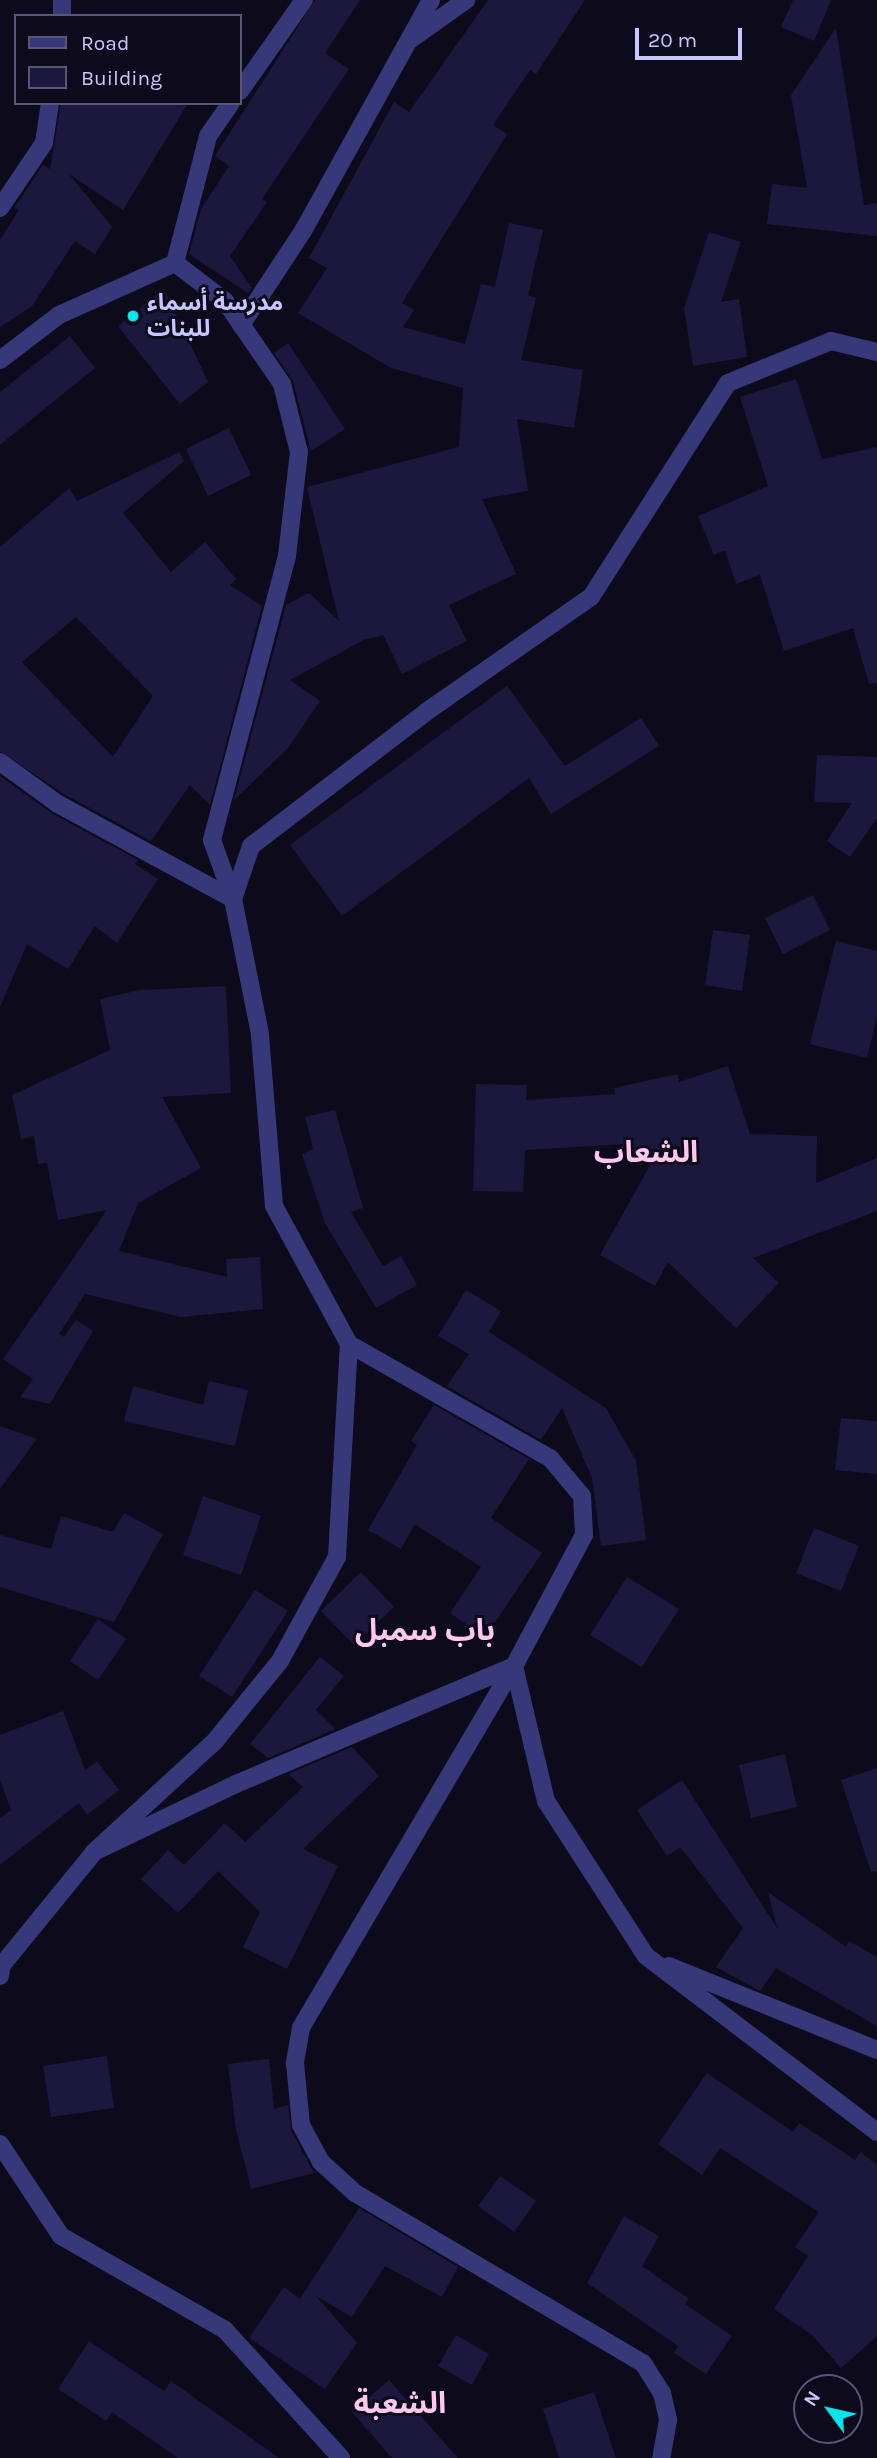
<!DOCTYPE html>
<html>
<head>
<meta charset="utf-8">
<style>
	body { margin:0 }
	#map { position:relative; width:877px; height:2458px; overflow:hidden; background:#0d0b1b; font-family:Karla,"Noto Sans Arabic",sans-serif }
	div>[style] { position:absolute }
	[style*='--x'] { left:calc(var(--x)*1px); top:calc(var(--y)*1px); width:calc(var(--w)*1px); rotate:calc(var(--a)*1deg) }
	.building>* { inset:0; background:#1c173c }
	.street>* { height:18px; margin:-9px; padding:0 9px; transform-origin:9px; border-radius:9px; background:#36387a }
	.dots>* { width:19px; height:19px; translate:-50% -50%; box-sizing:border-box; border:4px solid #0d0b1b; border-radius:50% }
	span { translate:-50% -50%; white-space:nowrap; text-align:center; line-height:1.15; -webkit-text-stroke:6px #0d0b1b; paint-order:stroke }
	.poi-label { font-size:23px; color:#c8c6fe; font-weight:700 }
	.left { translate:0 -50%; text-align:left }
	.district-label { font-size:30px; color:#fec8ee; font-weight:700 }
	.legend { position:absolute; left:14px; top:14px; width:228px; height:91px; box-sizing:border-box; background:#0d0b1b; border:2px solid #585676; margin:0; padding:9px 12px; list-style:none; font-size:21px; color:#c8c6fe }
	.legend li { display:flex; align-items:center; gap:14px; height:35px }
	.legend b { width:35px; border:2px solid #585676 }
	.north { position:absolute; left:793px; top:2374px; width:70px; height:70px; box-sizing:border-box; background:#0d0b1b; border:2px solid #585676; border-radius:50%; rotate:303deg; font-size:19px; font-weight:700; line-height:28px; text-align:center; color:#c8c6fe }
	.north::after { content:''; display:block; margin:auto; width:24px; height:32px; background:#03e6ed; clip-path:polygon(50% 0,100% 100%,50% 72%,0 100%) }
	.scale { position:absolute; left:635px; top:28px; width:107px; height:32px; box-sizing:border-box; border:4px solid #c8c6fe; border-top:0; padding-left:9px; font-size:21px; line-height:24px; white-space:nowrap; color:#c8c6fe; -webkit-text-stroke:5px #0d0b1b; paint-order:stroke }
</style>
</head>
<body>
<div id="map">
	<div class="building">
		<div style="clip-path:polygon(315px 0,360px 0,325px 53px,349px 69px,262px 199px,267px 202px,230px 256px,252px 288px,248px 293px,189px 254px,201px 209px,229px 166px,215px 156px)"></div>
		<div style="clip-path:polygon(488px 0,585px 0,536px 74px,530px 70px,493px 125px,507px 134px,402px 303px,414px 310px,403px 327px,465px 344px,481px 284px,495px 287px,509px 223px,543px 230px,528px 295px,536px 298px,521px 360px,583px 370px,574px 428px,517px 419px,528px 491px,482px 499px,516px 574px,449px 605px,467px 641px,402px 674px,383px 635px,364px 640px,290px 680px,320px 701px,288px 748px,234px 800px,286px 605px,309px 593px,339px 621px,307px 487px,459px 447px,463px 388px,391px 368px,298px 313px,327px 268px,309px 258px,394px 102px,409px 112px)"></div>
		<div style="clip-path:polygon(793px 0,831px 0,814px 41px,781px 27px)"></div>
		<div style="clip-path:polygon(836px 28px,864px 205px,877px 203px,877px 236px,767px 224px,772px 184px,807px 188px,791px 95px)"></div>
		<div style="clip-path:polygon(61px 103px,188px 103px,123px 210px,69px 174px,112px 227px,95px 254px,75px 241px,32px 306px,0 327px,0 240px,19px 210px,14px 208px,43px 165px,50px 169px)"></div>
		<div style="clip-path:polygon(709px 232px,741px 242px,721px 302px,739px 299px,747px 357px,693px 366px,684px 308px)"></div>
		<div style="clip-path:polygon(164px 288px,208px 382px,180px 404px,118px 326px)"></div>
		<div style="clip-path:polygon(70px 336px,95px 368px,0 445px,0 392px)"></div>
		<div style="clip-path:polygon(288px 343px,345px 429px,311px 451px,293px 381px,274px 353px)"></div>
		<div style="clip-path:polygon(796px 379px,822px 459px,877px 447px,877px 683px,869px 684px,853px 628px,784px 651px,760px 575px,736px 584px,725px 550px,714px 555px,698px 516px,768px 486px,740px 397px)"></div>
		<div style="clip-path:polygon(229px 428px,251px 475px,208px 496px,186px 449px)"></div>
		<div style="clip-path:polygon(evenodd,179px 452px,184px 461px,123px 513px,171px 572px,205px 542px,236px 579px,230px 585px,262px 606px,210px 805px,190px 785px,151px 841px,64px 794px,0 751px,0 547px,69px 488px,77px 501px,179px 452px,76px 617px,153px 696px,113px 757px,22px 662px,76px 617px)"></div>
		<div style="clip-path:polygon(507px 686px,565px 766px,641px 718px,659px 746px,551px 814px,529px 778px,342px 916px,290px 845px)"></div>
		<div style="clip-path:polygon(817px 755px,877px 757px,877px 818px,850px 857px,827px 841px,852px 803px,814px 802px)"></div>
		<div style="clip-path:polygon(0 776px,53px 814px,138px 860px,135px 864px,158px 879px,117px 943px,95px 926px,68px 969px,27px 944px,0 1007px)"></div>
		<div style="clip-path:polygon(813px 895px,830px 930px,783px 954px,765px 918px)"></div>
		<div style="clip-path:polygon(713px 930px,750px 935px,742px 991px,705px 985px)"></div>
		<div style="clip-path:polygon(836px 941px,877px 951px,877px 1017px,867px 1058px,810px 1044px)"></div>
		<div style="clip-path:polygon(226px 986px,231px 1093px,162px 1097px,201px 1168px,138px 1203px,119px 1251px,227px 1277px,226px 1259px,260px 1257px,263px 1309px,181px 1317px,85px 1294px,59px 1334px,64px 1337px,76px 1320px,93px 1331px,50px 1404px,20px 1397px,33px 1379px,3px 1359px,107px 1210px,58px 1220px,47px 1163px,38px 1164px,34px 1136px,21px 1139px,12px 1095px,110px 1050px,100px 999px,140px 990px)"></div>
		<div style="clip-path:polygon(728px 1066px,750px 1134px,817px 1136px,816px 1183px,877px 1158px,877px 1211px,753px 1258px,779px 1283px,736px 1328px,668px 1262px,655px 1286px,600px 1255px,659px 1149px,628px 1155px,626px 1144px,525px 1150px,523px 1192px,473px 1191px,476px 1084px,527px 1085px,526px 1100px,615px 1094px,614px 1088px,678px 1074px,679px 1082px)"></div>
		<div style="clip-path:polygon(335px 1110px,363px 1208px,351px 1212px,383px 1266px,401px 1256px,417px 1285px,376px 1308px,325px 1223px,302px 1154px,313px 1149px,305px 1117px)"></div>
		<div style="clip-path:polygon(466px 1290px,501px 1311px,489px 1332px,606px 1408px,636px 1461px,646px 1540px,601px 1546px,592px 1478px,562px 1408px,541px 1440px,447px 1386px,469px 1354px,438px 1336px)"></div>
		<div style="clip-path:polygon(209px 1381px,248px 1390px,235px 1446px,124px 1421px,133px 1386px,203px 1405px)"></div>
		<div style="clip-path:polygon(434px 1405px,529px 1459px,491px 1518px,542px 1553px,485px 1637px,450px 1613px,481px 1567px,415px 1524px,401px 1549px,368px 1530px,417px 1445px,411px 1441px)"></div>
		<div style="clip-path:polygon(841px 1418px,877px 1421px,877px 1474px,835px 1470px)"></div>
		<div style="clip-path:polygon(0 1426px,37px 1439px,0 1489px)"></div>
		<div style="clip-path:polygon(203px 1496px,261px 1516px,241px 1575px,183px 1555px)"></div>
		<div style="clip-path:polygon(124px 1513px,163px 1534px,114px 1622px,0 1587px,0 1535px,51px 1549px,61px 1516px,113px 1532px)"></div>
		<div style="clip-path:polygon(814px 1528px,859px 1546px,841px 1591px,796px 1573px)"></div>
		<div style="clip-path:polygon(361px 1572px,394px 1607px,354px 1645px,321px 1611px)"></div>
		<div style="clip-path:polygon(627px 1577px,679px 1609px,642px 1667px,590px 1635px)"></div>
		<div style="clip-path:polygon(255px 1590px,288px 1611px,232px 1697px,199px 1676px)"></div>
		<div style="clip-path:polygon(98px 1619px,126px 1639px,98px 1680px,70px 1661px)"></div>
		<div style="clip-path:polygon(320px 1657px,344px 1676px,316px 1710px,335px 1729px,268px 1758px,250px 1744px)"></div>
		<div style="clip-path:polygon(63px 1711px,85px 1770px,97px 1761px,119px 1790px,87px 1815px,79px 1803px,0 1865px,0 1818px,11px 1810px,0 1780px,0 1735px)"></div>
		<div style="clip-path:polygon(352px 1747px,379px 1776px,303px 1849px,338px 1866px,287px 1969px,243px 1947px,260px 1912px,218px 1871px,178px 1913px,141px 1879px,168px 1850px,184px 1865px,225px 1823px,245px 1842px,303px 1787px,288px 1774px)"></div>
		<div style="clip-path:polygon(785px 1754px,797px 1807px,751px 1818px,739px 1765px)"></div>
		<div style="clip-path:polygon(877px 1768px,877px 1871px,871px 1872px,841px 1780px)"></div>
		<div style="clip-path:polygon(682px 1780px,777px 1928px,768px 1892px,846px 1947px,849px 1941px,877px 1957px,877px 2026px,776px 1968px,760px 1991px,716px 1967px,743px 1928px,680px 1847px,667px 1856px,637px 1810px)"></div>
		<div style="clip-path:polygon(107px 2056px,114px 2108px,51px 2117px,43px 2066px)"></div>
		<div style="clip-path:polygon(269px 2059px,274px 2109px,288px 2105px,291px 2130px,314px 2173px,251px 2189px,236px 2130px,228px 2064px)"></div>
		<div style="clip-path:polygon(707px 2073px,793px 2132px,799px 2123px,855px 2160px,860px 2152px,877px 2165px,877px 2336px,841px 2368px,812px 2335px,774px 2309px,808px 2256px,795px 2247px,819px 2212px,720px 2148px,702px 2175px,658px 2144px)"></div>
		<div style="clip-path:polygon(500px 2176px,536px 2201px,514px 2232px,478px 2206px)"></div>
		<div style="clip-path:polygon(359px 2208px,458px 2267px,442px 2297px,385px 2266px,352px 2317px,316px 2296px,357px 2343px,325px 2389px,249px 2338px,284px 2287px,300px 2299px)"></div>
		<div style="clip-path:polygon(624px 2216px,659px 2236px,642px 2266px,689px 2299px,685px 2304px,732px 2336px,706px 2374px,674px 2353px,678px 2346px,587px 2283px)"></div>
		<div style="clip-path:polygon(456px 2335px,489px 2354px,472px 2385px,438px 2366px)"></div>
		<div style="clip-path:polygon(89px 2341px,164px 2391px,171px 2381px,279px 2458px,178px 2458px,112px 2412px,106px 2421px,58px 2389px)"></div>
		<div style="clip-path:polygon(389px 2380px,458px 2458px,392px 2458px,352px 2412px)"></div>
		<div style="clip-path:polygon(594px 2392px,616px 2458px,559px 2458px,543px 2409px)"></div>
	</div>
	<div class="street">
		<div style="--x:62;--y:16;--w:16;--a:-90"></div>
		<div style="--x:410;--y:40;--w:69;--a:-35.5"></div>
		<div style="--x:240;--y:91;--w:111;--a:-54.9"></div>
		<div style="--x:0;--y:208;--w:78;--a:-55.9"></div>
		<div style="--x:44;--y:143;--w:40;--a:-81.5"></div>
		<div style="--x:175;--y:263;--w:63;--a:37.2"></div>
		<div style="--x:225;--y:301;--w:101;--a:55.5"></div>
		<div style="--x:282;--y:384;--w:70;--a:76"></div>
		<div style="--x:299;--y:452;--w:105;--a:96.6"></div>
		<div style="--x:287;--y:556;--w:294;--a:104.8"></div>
		<div style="--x:212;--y:840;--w:63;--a:70.4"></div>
		<div style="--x:175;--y:263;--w:131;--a:-75.4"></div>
		<div style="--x:208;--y:136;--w:40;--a:-55.1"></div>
		<div style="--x:241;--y:325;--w:113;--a:-56.6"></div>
		<div style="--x:303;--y:231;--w:264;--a:-61"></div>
		<div style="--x:0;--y:360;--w:74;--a:-37.3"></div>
		<div style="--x:59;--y:315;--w:127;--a:-24.1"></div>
		<div style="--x:0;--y:762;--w:72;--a:35.9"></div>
		<div style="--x:58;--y:804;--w:199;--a:28.5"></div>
		<div style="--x:349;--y:1344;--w:231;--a:29.6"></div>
		<div style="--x:550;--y:1458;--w:50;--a:49.9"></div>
		<div style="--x:582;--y:1496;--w:39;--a:87"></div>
		<div style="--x:584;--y:1535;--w:149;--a:118.1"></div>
		<div style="--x:514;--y:1666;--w:420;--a:120.5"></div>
		<div style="--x:301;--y:2028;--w:36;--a:100"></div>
		<div style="--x:295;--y:2063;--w:62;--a:84.5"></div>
		<div style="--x:301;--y:2125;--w:42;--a:61.6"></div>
		<div style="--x:321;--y:2162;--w:46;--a:42.4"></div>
		<div style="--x:355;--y:2193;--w:334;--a:30.6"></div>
		<div style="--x:643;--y:2363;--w:36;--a:58"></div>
		<div style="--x:662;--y:2393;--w:28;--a:77"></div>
		<div style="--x:668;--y:2420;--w:39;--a:100"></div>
		<div style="--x:94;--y:1852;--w:164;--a:-42.5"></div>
		<div style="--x:215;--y:1741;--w:103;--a:-50.9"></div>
		<div style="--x:280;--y:1661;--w:119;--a:-61.3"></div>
		<div style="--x:337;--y:1557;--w:213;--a:-86.8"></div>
		<div style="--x:349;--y:1344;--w:157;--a:-118.5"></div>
		<div style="--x:274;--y:1206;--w:173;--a:-94.7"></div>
		<div style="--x:260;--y:1034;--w:138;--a:-101.3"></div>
		<div style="--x:233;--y:899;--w:56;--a:-71.2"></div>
		<div style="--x:251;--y:846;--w:220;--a:-37.4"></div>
		<div style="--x:426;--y:712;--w:201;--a:-34.9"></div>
		<div style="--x:591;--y:597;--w:254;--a:-57.4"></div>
		<div style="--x:728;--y:383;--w:111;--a:-22.2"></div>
		<div style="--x:831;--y:341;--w:47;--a:13.4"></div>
		<div style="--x:669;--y:1966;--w:224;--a:22"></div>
		<div style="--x:0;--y:1976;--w:11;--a:-80"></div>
		<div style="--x:2;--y:1965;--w:146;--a:-50.8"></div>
		<div style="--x:94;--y:1852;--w:157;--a:-25.6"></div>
		<div style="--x:236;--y:1784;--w:302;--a:-23"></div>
		<div style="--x:514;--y:1666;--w:139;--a:76.7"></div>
		<div style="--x:546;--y:1801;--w:184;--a:57.2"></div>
		<div style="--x:646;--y:1956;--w:290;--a:37.3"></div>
		<div style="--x:0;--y:2144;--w:110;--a:56.5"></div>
		<div style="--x:61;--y:2236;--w:189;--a:29.8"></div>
		<div style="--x:225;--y:2330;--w:173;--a:47.8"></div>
	</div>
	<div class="dots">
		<div style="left:133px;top:316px;background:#03e6ed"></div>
	</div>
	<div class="poi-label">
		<span class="left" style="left:147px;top:316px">مدرسة أسماء<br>للبنات</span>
	</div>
	<div class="district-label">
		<span style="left:646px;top:1152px">الشعاب</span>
		<span style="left:425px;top:1630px">باب سمبل</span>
		<span style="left:400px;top:2403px">الشعبة</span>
	</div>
	<ul class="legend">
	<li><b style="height:9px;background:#36387a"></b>Road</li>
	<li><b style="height:19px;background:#1c173c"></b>Building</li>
	</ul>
	<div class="north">N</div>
	<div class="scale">20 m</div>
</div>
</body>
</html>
